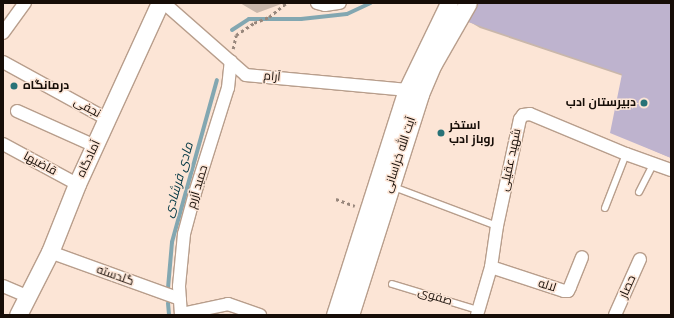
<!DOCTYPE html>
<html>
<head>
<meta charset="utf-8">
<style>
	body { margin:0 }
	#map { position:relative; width:674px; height:318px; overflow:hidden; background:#fce5d6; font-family:"Times New Roman",Cairo,serif }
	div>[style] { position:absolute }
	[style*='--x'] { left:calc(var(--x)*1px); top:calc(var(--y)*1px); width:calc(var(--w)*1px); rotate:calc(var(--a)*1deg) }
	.shadow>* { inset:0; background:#0003 }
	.stream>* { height:4px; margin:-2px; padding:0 2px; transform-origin:2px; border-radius:2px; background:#83a7b1 }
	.building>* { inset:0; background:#beb3ce }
	.path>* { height:2.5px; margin-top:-1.25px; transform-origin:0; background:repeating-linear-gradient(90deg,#98877c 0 3px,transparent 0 6px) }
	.roads { filter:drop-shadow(1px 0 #b89e8c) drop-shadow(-1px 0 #b89e8c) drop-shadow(0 1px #b89e8c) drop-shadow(0 -1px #b89e8c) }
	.service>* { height:6px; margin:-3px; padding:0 3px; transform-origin:3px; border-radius:3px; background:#fff }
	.minor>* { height:12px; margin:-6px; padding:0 6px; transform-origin:6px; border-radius:6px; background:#fff }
	.secondary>* { height:17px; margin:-8.5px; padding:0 8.5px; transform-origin:8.5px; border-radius:8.5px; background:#fff }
	.dots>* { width:11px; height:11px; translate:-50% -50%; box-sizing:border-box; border:2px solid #fce5d6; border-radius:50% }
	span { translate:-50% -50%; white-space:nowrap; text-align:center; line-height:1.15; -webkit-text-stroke:3px #fce5d6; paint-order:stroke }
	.street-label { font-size:12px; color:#160d07 }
	.poi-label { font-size:12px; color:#160d07; font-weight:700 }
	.left { translate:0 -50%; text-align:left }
	.right { translate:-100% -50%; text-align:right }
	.water-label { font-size:13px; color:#003743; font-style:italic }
	.frame { position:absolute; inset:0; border:4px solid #160d07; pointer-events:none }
</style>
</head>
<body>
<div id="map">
	<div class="shadow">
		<div style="clip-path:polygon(240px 3px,284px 3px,257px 13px)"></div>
		<div style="clip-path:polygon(478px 3px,671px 3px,671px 158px,611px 132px,623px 76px,480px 28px,470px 22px,478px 8px)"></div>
	</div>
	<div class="stream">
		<div style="--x:232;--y:30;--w:20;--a:-33"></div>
		<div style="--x:249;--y:19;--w:52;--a:0"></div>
		<div style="--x:301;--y:19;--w:46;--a:-6.2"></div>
		<div style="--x:347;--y:14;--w:26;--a:-25"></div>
		<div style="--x:168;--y:288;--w:46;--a:-85"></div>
		<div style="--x:172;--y:242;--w:168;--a:-74.5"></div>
		<div style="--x:168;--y:303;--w:12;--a:85"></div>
	</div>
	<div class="building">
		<div style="clip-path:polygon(478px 3px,671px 3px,671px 158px,610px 133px,622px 74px,468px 22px)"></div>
	</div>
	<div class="path">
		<div style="--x:233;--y:49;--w:14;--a:-78"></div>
		<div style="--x:236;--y:35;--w:22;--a:-34"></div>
		<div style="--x:254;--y:23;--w:16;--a:-22"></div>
		<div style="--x:269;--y:17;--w:22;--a:-39"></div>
		<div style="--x:336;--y:199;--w:20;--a:20"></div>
	</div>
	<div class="roads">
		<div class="service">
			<div style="--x:399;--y:189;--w:105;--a:20.7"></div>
			<div style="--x:639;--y:192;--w:33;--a:-63"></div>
			<div style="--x:605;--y:208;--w:58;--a:-68.7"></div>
			<div style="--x:392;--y:284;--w:90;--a:16.8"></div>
		</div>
		<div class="minor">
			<div style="--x:164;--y:3;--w:109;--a:41.3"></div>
			<div style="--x:246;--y:75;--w:162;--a:5.3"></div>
			<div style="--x:317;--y:3;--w:8;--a:14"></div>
			<div style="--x:325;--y:5;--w:15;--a:-8"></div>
			<div style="--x:3;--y:33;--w:37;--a:-54"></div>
			<div style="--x:3;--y:62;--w:119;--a:28.7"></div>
			<div style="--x:17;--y:111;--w:85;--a:24.2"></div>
			<div style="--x:3;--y:144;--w:84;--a:28.4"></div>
			<div style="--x:50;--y:252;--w:138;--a:19.9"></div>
			<div style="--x:491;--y:267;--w:77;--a:18.2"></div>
			<div style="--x:564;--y:291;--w:4;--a:0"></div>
			<div style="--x:568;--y:291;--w:4;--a:-63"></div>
			<div style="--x:570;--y:287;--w:32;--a:-68"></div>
			<div style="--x:3;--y:286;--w:25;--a:23"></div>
			<div style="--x:181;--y:314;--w:48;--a:-12"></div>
			<div style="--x:228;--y:304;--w:34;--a:19"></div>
			<div style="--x:181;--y:315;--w:29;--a:-94"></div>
			<div style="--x:179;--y:286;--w:52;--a:-84.5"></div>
			<div style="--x:184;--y:234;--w:42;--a:-75"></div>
			<div style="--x:195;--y:193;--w:110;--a:-72.6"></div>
			<div style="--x:228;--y:88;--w:27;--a:-84"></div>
			<div style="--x:477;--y:315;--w:50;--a:-73.7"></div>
			<div style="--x:491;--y:267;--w:41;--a:-81.7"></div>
			<div style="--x:497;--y:226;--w:109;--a:-77.9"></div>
			<div style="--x:520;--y:119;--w:5;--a:-53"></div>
			<div style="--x:523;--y:115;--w:7;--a:-8"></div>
			<div style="--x:530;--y:114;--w:104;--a:22.6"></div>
			<div style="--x:626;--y:154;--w:48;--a:19.6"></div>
			<div style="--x:615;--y:315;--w:61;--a:-65.9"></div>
		</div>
		<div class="secondary">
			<div style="--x:18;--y:315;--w:71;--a:-63.1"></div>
			<div style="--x:50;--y:252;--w:73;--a:-68.3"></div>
			<div style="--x:77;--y:184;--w:199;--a:-65.4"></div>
			<div style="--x:335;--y:315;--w:236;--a:-72.3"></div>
			<div style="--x:407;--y:90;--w:97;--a:-64.2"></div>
			<div style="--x:350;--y:315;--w:232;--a:-72.4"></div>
			<div style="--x:420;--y:94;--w:33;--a:-67"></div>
			<div style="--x:433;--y:64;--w:70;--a:-60.2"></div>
		</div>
	</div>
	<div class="dots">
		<div style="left:14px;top:86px;background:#287277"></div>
		<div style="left:644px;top:103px;background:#287277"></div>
		<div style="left:441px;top:133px;background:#287277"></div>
	</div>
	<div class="street-label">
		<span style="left:272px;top:77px;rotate:5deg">آرام</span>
		<span style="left:87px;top:108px;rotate:29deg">نجفی</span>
		<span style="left:400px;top:155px;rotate:-72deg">آیت الله خراسانی</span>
		<span style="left:89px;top:159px;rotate:-65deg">آمادگاه</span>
		<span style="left:511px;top:160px;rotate:-78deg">شهید عقیلی</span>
		<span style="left:40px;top:164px;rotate:28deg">قاضیها</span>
		<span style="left:198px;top:187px;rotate:-73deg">حمید آزرم</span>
		<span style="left:115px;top:276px;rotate:20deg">گلدسته</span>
		<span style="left:547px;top:286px;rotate:18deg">لاله</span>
		<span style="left:628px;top:287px;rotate:-66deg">حصار</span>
		<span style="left:435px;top:297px;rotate:17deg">صفوی</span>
	</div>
	<div class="poi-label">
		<span class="left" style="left:23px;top:86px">درمانگاه</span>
		<span class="right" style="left:636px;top:103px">دبیرستان ادب</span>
		<span class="left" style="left:449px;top:133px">استخر<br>روباز ادب</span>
	</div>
	<div class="water-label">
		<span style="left:179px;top:180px;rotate:-74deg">مادی فرشادی</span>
	</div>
	<div class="frame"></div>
</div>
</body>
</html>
